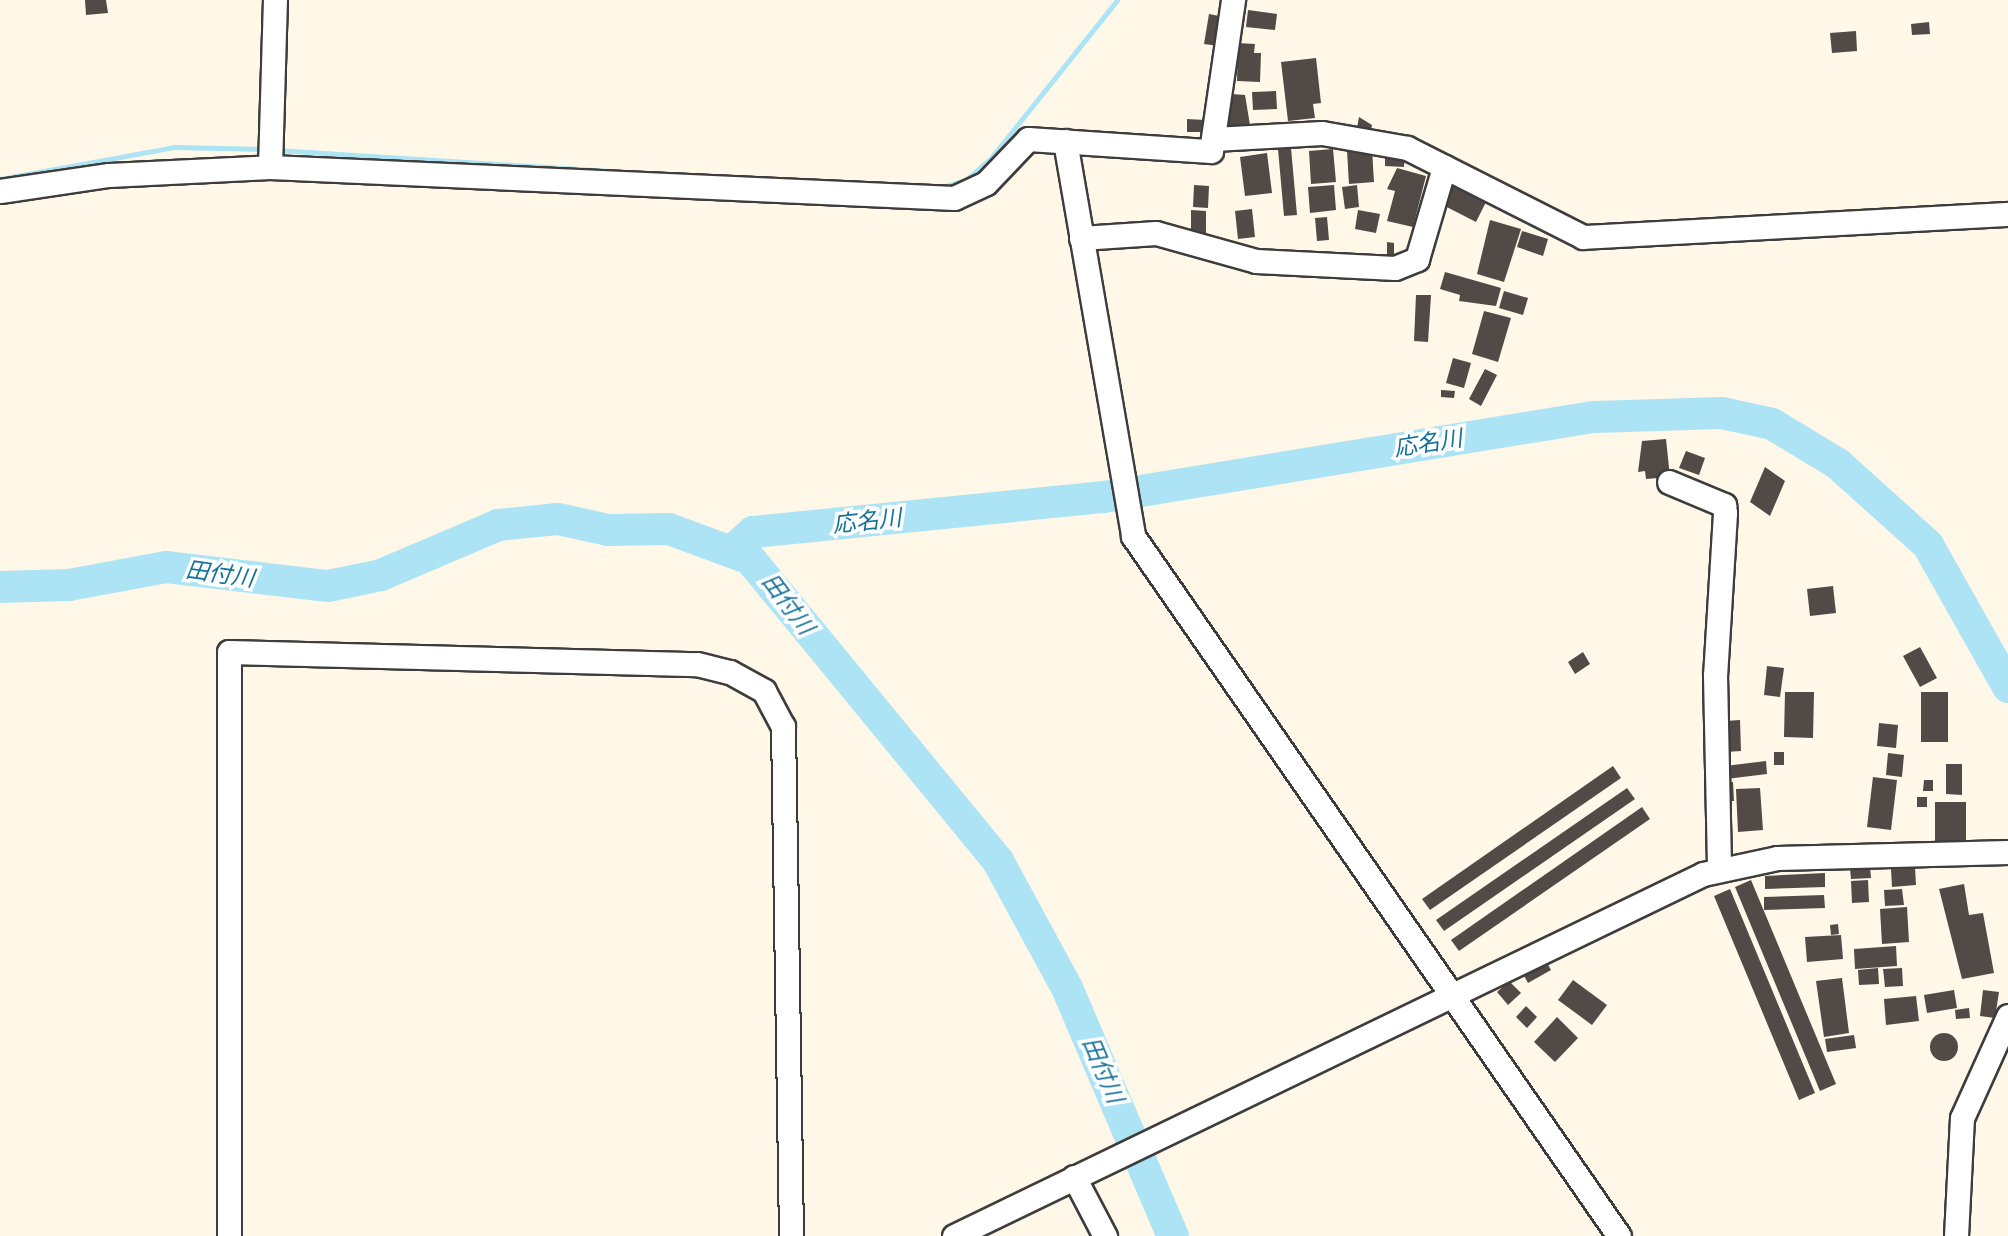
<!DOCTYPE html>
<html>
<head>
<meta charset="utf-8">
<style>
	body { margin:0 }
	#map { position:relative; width:2008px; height:1236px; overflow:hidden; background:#fff7e7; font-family:"Zilla Slab","Noto Sans JP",serif }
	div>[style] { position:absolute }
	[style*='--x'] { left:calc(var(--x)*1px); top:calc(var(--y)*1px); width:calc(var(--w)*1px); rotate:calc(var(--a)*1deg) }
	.stream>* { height:5px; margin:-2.5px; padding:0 2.5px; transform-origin:2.5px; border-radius:2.5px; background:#ade4f5 }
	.river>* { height:32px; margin:-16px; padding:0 16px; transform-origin:16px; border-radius:16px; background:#ade4f5 }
	.building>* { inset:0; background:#524a47 }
	.round { border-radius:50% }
	.roads { filter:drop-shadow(2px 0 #3d3d3d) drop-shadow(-2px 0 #3d3d3d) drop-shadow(0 2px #3d3d3d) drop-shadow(0 -2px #3d3d3d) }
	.minor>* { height:23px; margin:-11.5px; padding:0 11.5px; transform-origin:11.5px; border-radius:11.5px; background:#fff }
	span { translate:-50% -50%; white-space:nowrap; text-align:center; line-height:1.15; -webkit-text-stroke:7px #fff; paint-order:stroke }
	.water-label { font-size:23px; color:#167199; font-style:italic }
</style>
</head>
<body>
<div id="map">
	<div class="stream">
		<div style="--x:276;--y:150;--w:386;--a:3.6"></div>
		<div style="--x:0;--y:179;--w:178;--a:-10.4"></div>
		<div style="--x:175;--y:147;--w:88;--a:1.3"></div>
		<div style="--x:943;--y:187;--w:25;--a:-18"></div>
		<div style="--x:967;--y:179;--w:32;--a:-41"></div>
		<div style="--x:991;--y:158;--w:202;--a:-51.4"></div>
	</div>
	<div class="river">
		<div style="--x:733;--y:550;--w:27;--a:-42"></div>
		<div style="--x:753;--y:532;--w:353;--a:-5.7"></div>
		<div style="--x:1104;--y:497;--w:497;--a:-9.3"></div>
		<div style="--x:1595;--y:417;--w:127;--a:-1.8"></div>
		<div style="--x:1722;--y:413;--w:51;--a:12.4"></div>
		<div style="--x:1772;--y:424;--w:77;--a:31.2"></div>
		<div style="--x:1838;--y:464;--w:121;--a:42"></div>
		<div style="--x:1928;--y:545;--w:163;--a:60.6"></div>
		<div style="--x:0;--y:587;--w:69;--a:-1.7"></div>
		<div style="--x:69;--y:585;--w:99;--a:-10.5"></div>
		<div style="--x:166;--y:567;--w:163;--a:6.7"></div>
		<div style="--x:328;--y:586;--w:54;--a:-11.7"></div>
		<div style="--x:381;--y:575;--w:127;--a:-23.1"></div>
		<div style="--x:498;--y:525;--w:60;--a:-5.7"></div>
		<div style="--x:558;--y:519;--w:51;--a:12.4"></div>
		<div style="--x:608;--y:530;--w:61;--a:-0.9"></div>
		<div style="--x:669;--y:529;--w:86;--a:20.3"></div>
		<div style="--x:750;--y:559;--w:391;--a:50.6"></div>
		<div style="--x:998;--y:861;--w:145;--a:61.5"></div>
		<div style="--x:1067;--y:988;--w:270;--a:66.9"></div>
	</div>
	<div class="building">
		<div style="clip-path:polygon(85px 0,106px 0,108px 13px,86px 15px)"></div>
		<div style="clip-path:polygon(1248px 10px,1277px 14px,1275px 30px,1246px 27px)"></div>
		<div style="clip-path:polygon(1209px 14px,1224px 17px,1219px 46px,1204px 44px)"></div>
		<div style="clip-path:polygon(1929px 22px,1930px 34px,1912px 35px,1911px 24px)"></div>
		<div style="clip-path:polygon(1856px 31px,1857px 51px,1832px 53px,1830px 33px)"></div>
		<div style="clip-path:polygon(1238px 43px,1255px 44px,1254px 53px,1261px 53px,1260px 82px,1237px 81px)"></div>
		<div style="clip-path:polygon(1316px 58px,1321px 103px,1313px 104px,1315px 118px,1288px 121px,1281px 62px)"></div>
		<div style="clip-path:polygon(1276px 91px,1277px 109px,1253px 110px,1252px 92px)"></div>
		<div style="clip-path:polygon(1231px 94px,1245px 95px,1250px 125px,1227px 126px)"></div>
		<div style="clip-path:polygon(1359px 117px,1372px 125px,1370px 135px,1356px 133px)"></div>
		<div style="clip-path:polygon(1187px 119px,1205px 120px,1205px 132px,1187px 132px)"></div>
		<div style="clip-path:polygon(1291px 148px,1297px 215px,1284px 216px,1278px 149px)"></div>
		<div style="clip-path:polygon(1333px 149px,1336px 182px,1311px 184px,1309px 151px)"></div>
		<div style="clip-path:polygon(1372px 149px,1374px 182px,1349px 184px,1347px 151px)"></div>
		<div style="clip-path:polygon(1267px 153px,1272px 193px,1245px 196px,1240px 157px)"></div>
		<div style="clip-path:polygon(1385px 153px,1405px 154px,1404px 167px,1385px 166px)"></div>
		<div style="clip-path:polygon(1397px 168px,1426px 176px,1413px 227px,1387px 221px,1395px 191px,1387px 189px)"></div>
		<div style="clip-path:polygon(1445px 182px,1486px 202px,1476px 222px,1435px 201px)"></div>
		<div style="clip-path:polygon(1194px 185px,1209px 186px,1208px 208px,1193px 207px)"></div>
		<div style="clip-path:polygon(1334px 185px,1336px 210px,1310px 213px,1308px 187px)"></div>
		<div style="clip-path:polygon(1357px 185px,1359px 207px,1345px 209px,1342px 187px)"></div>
		<div style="clip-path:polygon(1252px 209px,1255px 237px,1238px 239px,1235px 211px)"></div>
		<div style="clip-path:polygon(1191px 210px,1206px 211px,1206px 236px,1191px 236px)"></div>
		<div style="clip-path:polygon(1358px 210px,1380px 214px,1376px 233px,1355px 229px)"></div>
		<div style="clip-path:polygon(1327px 217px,1329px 240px,1317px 241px,1315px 218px)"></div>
		<div style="clip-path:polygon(1490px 220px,1521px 229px,1504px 282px,1477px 274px)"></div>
		<div style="clip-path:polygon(1522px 231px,1548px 239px,1543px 256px,1517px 247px)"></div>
		<div style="clip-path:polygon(1387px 242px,1394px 243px,1394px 259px,1387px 259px)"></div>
		<div style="clip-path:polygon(1445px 272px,1501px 288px,1496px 306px,1459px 301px,1460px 295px,1440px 289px)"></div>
		<div style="clip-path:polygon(1504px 291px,1528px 298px,1523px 315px,1499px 308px)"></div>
		<div style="clip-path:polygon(1416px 295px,1431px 295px,1428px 342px,1414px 341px)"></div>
		<div style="clip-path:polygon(1484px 311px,1511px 318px,1498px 362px,1472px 354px)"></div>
		<div style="clip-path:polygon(1453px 358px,1471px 363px,1464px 388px,1446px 383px)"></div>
		<div style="clip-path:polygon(1485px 369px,1497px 375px,1481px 406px,1469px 399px)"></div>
		<div style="clip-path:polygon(1441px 390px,1455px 391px,1454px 398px,1441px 397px)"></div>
		<div style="clip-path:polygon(1666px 439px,1670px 477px,1646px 479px,1645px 471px,1638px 472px,1642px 441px)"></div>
		<div style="clip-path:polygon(1686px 451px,1705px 458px,1699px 475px,1679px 468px)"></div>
		<div style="clip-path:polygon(1765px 467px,1785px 481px,1770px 516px,1750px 502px)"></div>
		<div style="clip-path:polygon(1833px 586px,1836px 613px,1810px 616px,1807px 589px)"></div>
		<div style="clip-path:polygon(1920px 647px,1937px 678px,1920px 687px,1903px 656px)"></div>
		<div style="clip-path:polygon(1583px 652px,1590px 664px,1575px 674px,1568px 662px)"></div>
		<div style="clip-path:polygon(1767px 666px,1784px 668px,1780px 697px,1764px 695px)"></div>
		<div style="clip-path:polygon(1785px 692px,1814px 692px,1813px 738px,1784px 737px)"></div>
		<div style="clip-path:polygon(1921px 692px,1948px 692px,1948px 742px,1921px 742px)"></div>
		<div style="clip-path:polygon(1740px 720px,1741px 751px,1726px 752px,1725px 721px)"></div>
		<div style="clip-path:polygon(1879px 723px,1898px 725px,1896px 748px,1877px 746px)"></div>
		<div style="clip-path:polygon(1774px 752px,1784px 752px,1784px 765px,1774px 765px)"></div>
		<div style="clip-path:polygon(1888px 753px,1904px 755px,1902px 777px,1886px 775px)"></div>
		<div style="clip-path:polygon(1766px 761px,1767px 774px,1726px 779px,1725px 766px)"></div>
		<div style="clip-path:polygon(1946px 764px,1962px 764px,1962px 795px,1946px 794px)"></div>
		<div style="clip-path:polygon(1613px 766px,1621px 778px,1430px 910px,1422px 899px)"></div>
		<div style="clip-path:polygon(1873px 777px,1897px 780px,1891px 830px,1867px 827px)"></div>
		<div style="clip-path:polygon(1924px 780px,1933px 780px,1933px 791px,1923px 791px)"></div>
		<div style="clip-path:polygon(1722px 782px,1733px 782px,1734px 801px,1724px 801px)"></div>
		<div style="clip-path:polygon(1627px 788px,1635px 799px,1444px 931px,1436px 920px)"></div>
		<div style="clip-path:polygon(1760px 788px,1763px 830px,1738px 832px,1736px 789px)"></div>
		<div style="clip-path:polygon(1917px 797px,1927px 797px,1927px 807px,1917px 807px)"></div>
		<div style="clip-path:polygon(1935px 802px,1966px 802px,1966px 840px,1935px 845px)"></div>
		<div style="clip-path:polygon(1642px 807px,1650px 819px,1459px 951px,1451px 940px)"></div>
		<div style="clip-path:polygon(1870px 867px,1871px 878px,1851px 879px,1850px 868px)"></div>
		<div style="clip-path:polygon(1915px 867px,1916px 885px,1892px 887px,1891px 869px)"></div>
		<div style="clip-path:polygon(1825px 873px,1825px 887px,1765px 889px,1765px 876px)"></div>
		<div style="clip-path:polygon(1751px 880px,1836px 1084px,1820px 1091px,1735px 887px)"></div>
		<div style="clip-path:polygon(1868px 880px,1869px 902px,1852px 903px,1851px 881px)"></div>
		<div style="clip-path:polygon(1964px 884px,1969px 915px,1983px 913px,1994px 973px,1962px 979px,1939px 889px)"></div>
		<div style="clip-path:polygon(1730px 889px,1815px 1093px,1799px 1100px,1714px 896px)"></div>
		<div style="clip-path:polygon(1902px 889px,1904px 905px,1885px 906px,1884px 890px)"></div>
		<div style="clip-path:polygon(1824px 895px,1825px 908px,1764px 910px,1764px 897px)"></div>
		<div style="clip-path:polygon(1907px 907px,1909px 942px,1882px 944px,1880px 909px)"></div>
		<div style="clip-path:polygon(1838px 924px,1839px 934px,1831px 935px,1830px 925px)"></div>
		<div style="clip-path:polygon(1841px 935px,1843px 959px,1807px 962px,1805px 937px)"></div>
		<div style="clip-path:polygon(1896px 946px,1897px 966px,1855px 969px,1854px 949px)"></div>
		<div style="clip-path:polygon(1546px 961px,1551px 970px,1528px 983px,1523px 974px)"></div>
		<div style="clip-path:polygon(1878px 968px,1879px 984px,1859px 985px,1858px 970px)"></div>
		<div style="clip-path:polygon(1902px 968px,1903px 986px,1885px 987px,1883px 969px)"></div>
		<div style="clip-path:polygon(1842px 978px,1849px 1033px,1824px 1037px,1816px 981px)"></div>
		<div style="clip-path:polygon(1573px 980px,1607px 1005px,1592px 1025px,1558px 1000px)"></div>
		<div style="clip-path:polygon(1509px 981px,1521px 993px,1508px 1005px,1497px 992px)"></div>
		<div style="clip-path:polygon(1954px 990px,1957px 1008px,1927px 1013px,1924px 995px)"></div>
		<div style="clip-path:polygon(1983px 990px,1999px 992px,1995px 1018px,1980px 1016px)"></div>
		<div style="clip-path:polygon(1916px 996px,1919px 1021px,1886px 1025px,1884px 999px)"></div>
		<div style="clip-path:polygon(1526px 1006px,1537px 1017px,1527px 1028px,1516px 1017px)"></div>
		<div style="clip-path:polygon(1969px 1008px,1970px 1018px,1956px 1019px,1955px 1010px)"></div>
		<div style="clip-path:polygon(1557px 1017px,1578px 1038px,1555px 1062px,1534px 1042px)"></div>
		<div class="round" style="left:1930px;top:1033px;width:28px;height:28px"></div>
		<div style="clip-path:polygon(1854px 1035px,1856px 1048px,1827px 1052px,1825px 1039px)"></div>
	</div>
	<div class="roads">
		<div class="minor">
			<div style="--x:1214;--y:139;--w:108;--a:-3.2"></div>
			<div style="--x:1322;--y:133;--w:86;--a:10"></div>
			<div style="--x:1407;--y:148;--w:197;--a:26.8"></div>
			<div style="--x:1583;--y:237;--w:426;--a:-3.1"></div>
			<div style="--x:1065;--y:141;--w:401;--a:80.2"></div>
			<div style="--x:1133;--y:536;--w:852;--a:55.23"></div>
			<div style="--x:270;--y:167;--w:167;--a:-88.3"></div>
			<div style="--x:0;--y:191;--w:110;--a:-8.4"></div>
			<div style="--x:109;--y:175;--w:161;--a:-2.8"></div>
			<div style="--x:270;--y:167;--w:685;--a:2.59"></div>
			<div style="--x:954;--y:198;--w:35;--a:-25"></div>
			<div style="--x:986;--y:183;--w:61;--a:-46.3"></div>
			<div style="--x:1028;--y:139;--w:183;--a:3.8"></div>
			<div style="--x:1211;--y:151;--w:153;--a:-81.7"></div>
			<div style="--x:1081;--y:238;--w:75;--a:-3.8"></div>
			<div style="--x:1156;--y:233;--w:104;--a:15.6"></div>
			<div style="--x:1256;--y:261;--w:139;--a:2.9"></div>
			<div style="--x:1395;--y:268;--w:24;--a:-22"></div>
			<div style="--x:1417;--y:259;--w:96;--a:-73.6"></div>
			<div style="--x:1669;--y:482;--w:60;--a:22.7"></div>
			<div style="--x:1724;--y:505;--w:8;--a:83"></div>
			<div style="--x:1725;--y:513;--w:162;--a:93.5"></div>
			<div style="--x:1715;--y:675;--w:194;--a:88.8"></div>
			<div style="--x:1074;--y:1177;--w:67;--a:62.3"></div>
			<div style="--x:229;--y:1236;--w:584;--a:-90"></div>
			<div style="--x:229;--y:652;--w:468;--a:1.5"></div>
			<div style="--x:697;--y:664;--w:34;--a:14"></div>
			<div style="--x:730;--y:672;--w:39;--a:29"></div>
			<div style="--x:764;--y:691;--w:40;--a:62"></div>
			<div style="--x:783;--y:726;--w:510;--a:89.1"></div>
			<div style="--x:954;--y:1236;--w:832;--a:-25.79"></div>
			<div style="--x:1703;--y:874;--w:76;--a:-12.2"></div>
			<div style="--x:1777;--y:858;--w:231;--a:-1.5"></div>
			<div style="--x:1956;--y:1236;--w:118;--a:-87.1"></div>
			<div style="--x:1962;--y:1118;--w:112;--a:-65.7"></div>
		</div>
	</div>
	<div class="water-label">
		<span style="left:1428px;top:443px;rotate:-9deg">応名川</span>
		<span style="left:867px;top:521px;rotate:-6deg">応名川</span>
		<span style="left:220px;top:574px;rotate:8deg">田付川</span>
		<span style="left:788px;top:604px;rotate:53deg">田付川</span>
		<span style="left:1103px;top:1070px;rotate:67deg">田付川</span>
	</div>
</div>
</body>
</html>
